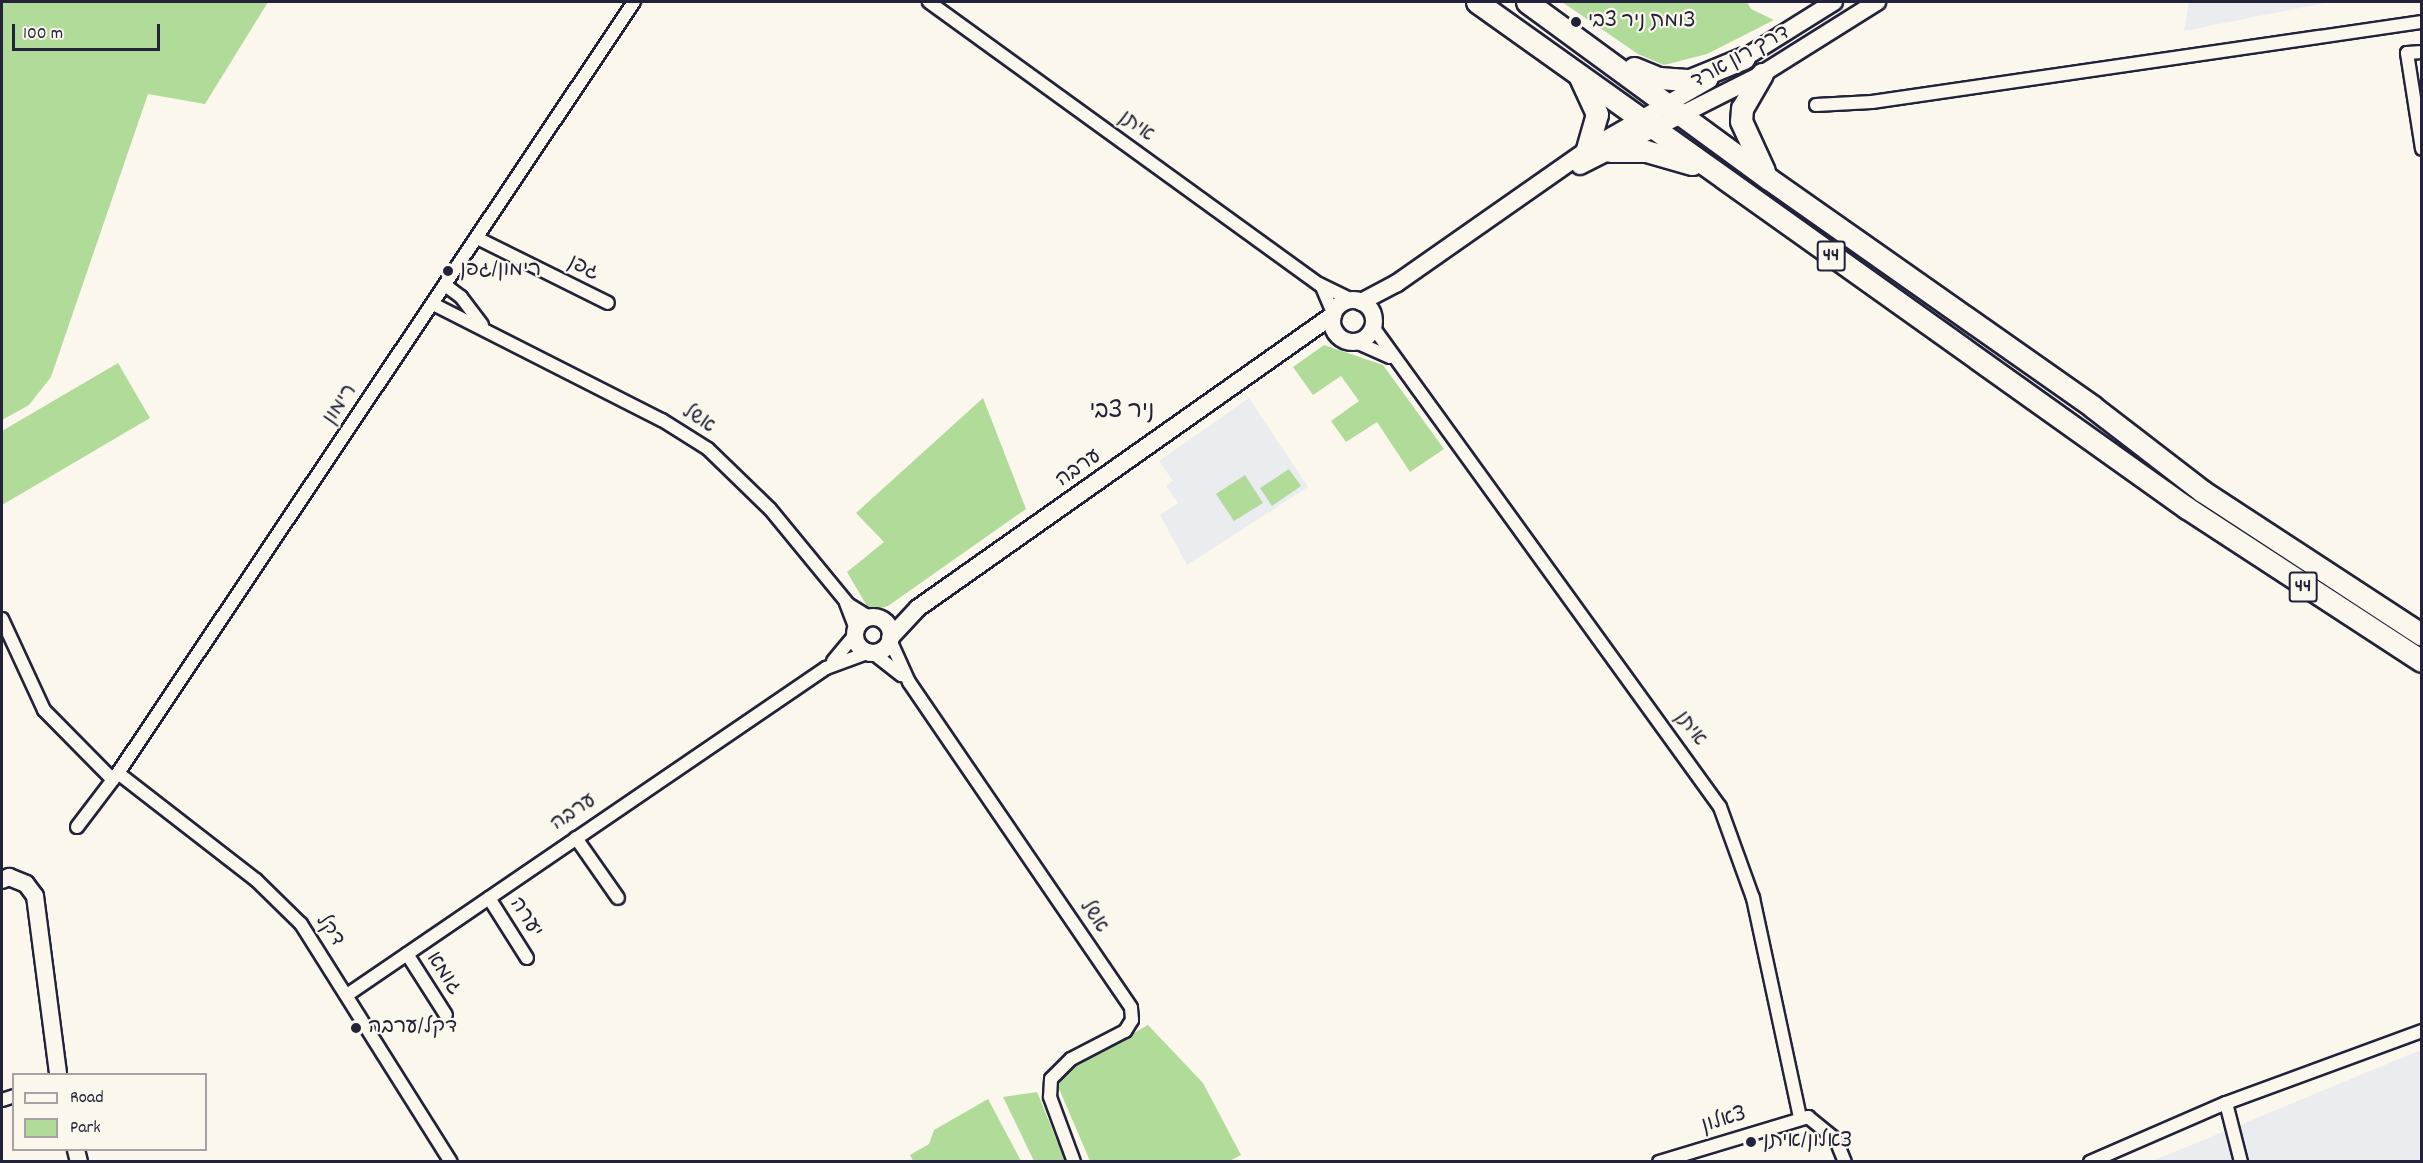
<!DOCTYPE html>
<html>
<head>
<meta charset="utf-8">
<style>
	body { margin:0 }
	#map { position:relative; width:2423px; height:1163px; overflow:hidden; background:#fbf7ec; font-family:Dekko,"Playpen Sans Hebrew",sans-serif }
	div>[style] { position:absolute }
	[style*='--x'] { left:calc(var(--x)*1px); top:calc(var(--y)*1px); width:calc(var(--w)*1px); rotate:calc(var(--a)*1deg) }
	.built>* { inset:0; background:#eaecf0 }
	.green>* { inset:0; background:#b0db99 }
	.roads { filter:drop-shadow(2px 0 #22223b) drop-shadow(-2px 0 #22223b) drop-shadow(0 2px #22223b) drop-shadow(0 -2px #22223b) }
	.street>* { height:12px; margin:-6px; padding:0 6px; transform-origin:6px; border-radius:6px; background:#fbf7ec }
	.secondary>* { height:16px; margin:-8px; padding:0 8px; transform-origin:8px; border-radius:8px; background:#fbf7ec }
	.secondary>.ring { margin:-8px; padding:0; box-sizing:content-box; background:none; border:16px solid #fbf7ec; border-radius:50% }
	.highway>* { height:21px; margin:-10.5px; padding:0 10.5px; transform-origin:10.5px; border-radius:10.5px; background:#fbf7ec }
	.dots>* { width:16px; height:16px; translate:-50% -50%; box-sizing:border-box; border:3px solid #fbf7ec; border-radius:50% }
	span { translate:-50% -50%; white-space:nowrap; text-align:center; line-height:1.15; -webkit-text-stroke:4.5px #fbf7ec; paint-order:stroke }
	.shield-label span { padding:2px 4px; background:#fbf7ec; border:2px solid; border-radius:4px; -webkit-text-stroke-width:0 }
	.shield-label { font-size:20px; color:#22223b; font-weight:700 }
	.poi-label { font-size:21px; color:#22223b }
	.left { translate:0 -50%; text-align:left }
	.street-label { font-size:21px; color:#22223b }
	.quarter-label { font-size:24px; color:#22223b }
	.frame { position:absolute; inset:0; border:3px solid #22223b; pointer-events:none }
	.legend { position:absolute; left:12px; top:1073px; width:195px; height:78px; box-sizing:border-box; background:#fbf7ec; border:2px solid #a4a2a5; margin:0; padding:8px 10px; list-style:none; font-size:18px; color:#22223b }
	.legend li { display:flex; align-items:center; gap:12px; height:30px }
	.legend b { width:30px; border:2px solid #a4a2a5 }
	.scale { position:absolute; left:12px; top:24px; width:148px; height:27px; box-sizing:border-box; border:3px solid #22223b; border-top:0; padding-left:8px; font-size:18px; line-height:21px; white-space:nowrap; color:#22223b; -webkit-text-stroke:4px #fbf7ec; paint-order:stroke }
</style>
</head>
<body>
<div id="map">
	<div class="built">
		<div style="clip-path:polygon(2189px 2px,2330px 2px,2184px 31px)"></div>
		<div style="clip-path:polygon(1249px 398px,1308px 487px,1187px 565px,1160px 515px,1178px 503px,1166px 486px,1173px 481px,1159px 461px)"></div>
		<div style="clip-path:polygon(2421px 1050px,2421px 1161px,2155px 1162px,2155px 1160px)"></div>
	</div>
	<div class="green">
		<div style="clip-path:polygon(2px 2px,268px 2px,205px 104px,148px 94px,51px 377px,29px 405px,2px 420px)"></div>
		<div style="clip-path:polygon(1562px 2px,1747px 2px,1751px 9px,1774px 20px,1707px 54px,1664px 65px,1638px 54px)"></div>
		<div style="clip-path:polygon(1324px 345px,1383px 365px,1444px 449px,1410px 472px,1377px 422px,1346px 442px,1331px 421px,1359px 401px,1341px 376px,1313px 395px,1293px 367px)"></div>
		<div style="clip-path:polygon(118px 363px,150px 418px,2px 505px,2px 431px)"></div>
		<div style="clip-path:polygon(983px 398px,1026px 509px,888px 606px,870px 611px,847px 572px,884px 542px,856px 513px)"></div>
		<div style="clip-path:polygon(1289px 469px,1301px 486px,1272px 506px,1260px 488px)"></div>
		<div style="clip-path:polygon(1245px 475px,1263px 503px,1234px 521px,1216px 494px)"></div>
		<div style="clip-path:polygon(1148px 1025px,1203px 1083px,1241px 1155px,1228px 1162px,1090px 1161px,1057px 1084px,1074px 1067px)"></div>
		<div style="clip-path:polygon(1037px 1092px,1040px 1099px,1065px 1161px,1034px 1161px,1003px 1097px)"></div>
		<div style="clip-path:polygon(988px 1099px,1021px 1161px,913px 1161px,910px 1155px,929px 1144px,934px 1130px)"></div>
	</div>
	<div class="roads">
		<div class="street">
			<div style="--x:929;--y:2;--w:481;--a:35.9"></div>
			<div style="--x:1319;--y:284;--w:37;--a:26"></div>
			<div style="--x:2422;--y:52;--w:15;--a:176"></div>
			<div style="--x:2407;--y:53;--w:97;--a:81.1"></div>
			<div style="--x:1816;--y:105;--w:56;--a:-3.1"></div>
			<div style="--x:1872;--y:102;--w:556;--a:-8.28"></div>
			<div style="--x:477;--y:238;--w:146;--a:26.4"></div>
			<div style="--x:445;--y:285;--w:20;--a:37"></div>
			<div style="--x:461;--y:297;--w:35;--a:53"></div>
			<div style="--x:1322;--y:287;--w:28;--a:67"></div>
			<div style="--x:433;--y:304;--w:257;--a:26.9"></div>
			<div style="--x:662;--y:420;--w:54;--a:32.2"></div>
			<div style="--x:708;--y:449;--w:86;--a:44.1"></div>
			<div style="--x:770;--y:509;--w:123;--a:50.6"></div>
			<div style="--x:848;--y:604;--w:26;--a:32"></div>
			<div style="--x:1373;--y:327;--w:592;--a:54.14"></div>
			<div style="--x:1720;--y:807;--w:97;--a:70.1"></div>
			<div style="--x:1753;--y:898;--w:224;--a:77.9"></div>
			<div style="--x:1356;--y:342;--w:37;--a:24"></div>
			<div style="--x:846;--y:603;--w:28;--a:69"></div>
			<div style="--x:2;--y:619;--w:100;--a:65.2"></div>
			<div style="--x:44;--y:710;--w:98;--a:45.4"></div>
			<div style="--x:890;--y:640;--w:46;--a:65.7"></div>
			<div style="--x:909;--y:682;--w:394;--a:55.7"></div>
			<div style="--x:1131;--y:1008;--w:12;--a:85"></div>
			<div style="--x:1132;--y:1020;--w:13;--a:122"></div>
			<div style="--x:1125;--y:1031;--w:61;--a:152.6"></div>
			<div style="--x:1071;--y:1059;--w:28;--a:135"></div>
			<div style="--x:1051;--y:1079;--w:18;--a:93"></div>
			<div style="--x:1050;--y:1097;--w:69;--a:69.7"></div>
			<div style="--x:873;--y:653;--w:36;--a:38"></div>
			<div style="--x:833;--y:661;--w:34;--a:-50"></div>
			<div style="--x:118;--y:773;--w:175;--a:37.8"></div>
			<div style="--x:256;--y:880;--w:63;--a:44.4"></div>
			<div style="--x:301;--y:924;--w:281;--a:57.8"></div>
			<div style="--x:77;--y:827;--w:68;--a:-52.8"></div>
			<div style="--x:118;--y:773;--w:928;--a:-56.21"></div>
			<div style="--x:576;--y:838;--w:73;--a:55"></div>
			<div style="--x:489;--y:898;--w:71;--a:57.7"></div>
			<div style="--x:407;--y:954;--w:72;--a:57.4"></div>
			<div style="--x:347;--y:995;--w:580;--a:-34.32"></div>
			<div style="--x:826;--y:668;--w:44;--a:-20.1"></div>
			<div style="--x:2;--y:1100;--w:13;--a:-18"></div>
			<div style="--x:2226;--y:1103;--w:61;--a:75.7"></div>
			<div style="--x:1659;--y:1162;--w:156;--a:-16.8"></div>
			<div style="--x:1808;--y:1117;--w:36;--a:39"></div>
			<div style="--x:1836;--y:1140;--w:24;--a:68"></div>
			<div style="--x:2090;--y:1162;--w:148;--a:-23.5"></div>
			<div style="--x:2226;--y:1103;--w:209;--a:-20.2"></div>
		</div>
		<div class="secondary">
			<div style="--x:1733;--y:65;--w:119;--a:-32"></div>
			<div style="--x:1580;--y:166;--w:204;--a:-26.8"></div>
			<div style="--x:1762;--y:74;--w:136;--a:-32.1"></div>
			<div class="ring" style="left:1332px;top:300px;width:26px;height:26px"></div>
			<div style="--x:1361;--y:302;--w:41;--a:-27.8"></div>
			<div style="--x:1397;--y:283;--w:232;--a:-35"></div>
			<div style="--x:1587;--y:150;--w:141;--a:-29.8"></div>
			<div class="ring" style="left:855px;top:617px;width:20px;height:20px"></div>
			<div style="--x:890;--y:638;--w:41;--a:-47"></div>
			<div style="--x:918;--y:608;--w:508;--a:-35.22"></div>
			<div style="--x:2;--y:880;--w:8;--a:-23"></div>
			<div style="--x:9;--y:877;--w:18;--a:22"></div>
			<div style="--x:26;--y:884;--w:15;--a:53"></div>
			<div style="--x:35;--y:896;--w:179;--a:82.6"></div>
			<div style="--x:76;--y:1150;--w:12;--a:76"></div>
		</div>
		<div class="highway">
			<div style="--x:1477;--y:2;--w:872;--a:35.48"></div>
			<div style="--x:2187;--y:508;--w:280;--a:33.1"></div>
			<div style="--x:1527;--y:2;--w:300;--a:36.2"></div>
			<div style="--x:1769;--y:179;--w:396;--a:35.1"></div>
			<div style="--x:2093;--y:407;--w:138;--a:37.6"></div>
			<div style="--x:2202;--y:491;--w:263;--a:33.2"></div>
			<div style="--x:1634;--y:68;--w:27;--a:22"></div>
			<div style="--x:1659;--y:78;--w:31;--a:4"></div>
			<div style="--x:1690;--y:80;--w:58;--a:-22.2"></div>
			<div style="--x:1762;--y:74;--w:39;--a:120"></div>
			<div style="--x:1742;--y:108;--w:13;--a:94"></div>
			<div style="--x:1741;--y:121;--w:55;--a:65.3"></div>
			<div style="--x:1579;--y:75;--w:43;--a:65.2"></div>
			<div style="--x:1597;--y:114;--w:37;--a:106"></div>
			<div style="--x:1610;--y:151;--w:36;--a:0"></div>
			<div style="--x:1646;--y:151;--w:48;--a:15.8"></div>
		</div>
	</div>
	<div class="dots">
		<div style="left:1576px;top:22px;background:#22223b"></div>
		<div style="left:448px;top:271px;background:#22223b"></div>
		<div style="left:356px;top:1028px;background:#22223b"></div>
		<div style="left:1751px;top:1142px;background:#22223b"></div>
	</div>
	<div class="shield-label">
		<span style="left:1831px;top:256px">44</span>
		<span style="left:2303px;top:587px">44</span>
	</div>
	<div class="poi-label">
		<span class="left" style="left:1588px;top:22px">צומת ניר צבי</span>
		<span class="left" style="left:460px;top:271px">רימון/גפן</span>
		<span class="left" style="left:368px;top:1028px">דקל/ערבה</span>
		<span class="left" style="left:1763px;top:1142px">צאלון/איתן</span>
	</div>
	<div class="street-label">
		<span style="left:1741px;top:58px;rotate:-29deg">דרך רון ארד</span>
		<span style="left:1136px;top:127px;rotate:36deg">איתן</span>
		<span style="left:583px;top:269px;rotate:26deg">גפן</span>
		<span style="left:341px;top:405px;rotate:-56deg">רימון</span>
		<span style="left:698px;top:420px;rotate:33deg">אשל</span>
		<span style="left:1079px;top:469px;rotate:-35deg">ערבה</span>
		<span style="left:1690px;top:729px;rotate:53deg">איתן</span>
		<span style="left:574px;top:813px;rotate:-34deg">ערבה</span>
		<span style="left:1093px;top:917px;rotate:56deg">אשל</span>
		<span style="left:525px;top:918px;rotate:58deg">יערה</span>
		<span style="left:329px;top:931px;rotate:55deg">דקל</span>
		<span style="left:443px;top:974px;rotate:57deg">גומא</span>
		<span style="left:1724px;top:1121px;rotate:-17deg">צאלון</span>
	</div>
	<div class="quarter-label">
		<span style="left:1122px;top:413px">ניר צבי</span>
	</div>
	<div class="frame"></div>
	<ul class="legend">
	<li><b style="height:8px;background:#fbf7ec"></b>Road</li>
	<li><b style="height:16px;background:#b0db99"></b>Park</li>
	</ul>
	<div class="scale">100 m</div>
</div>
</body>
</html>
